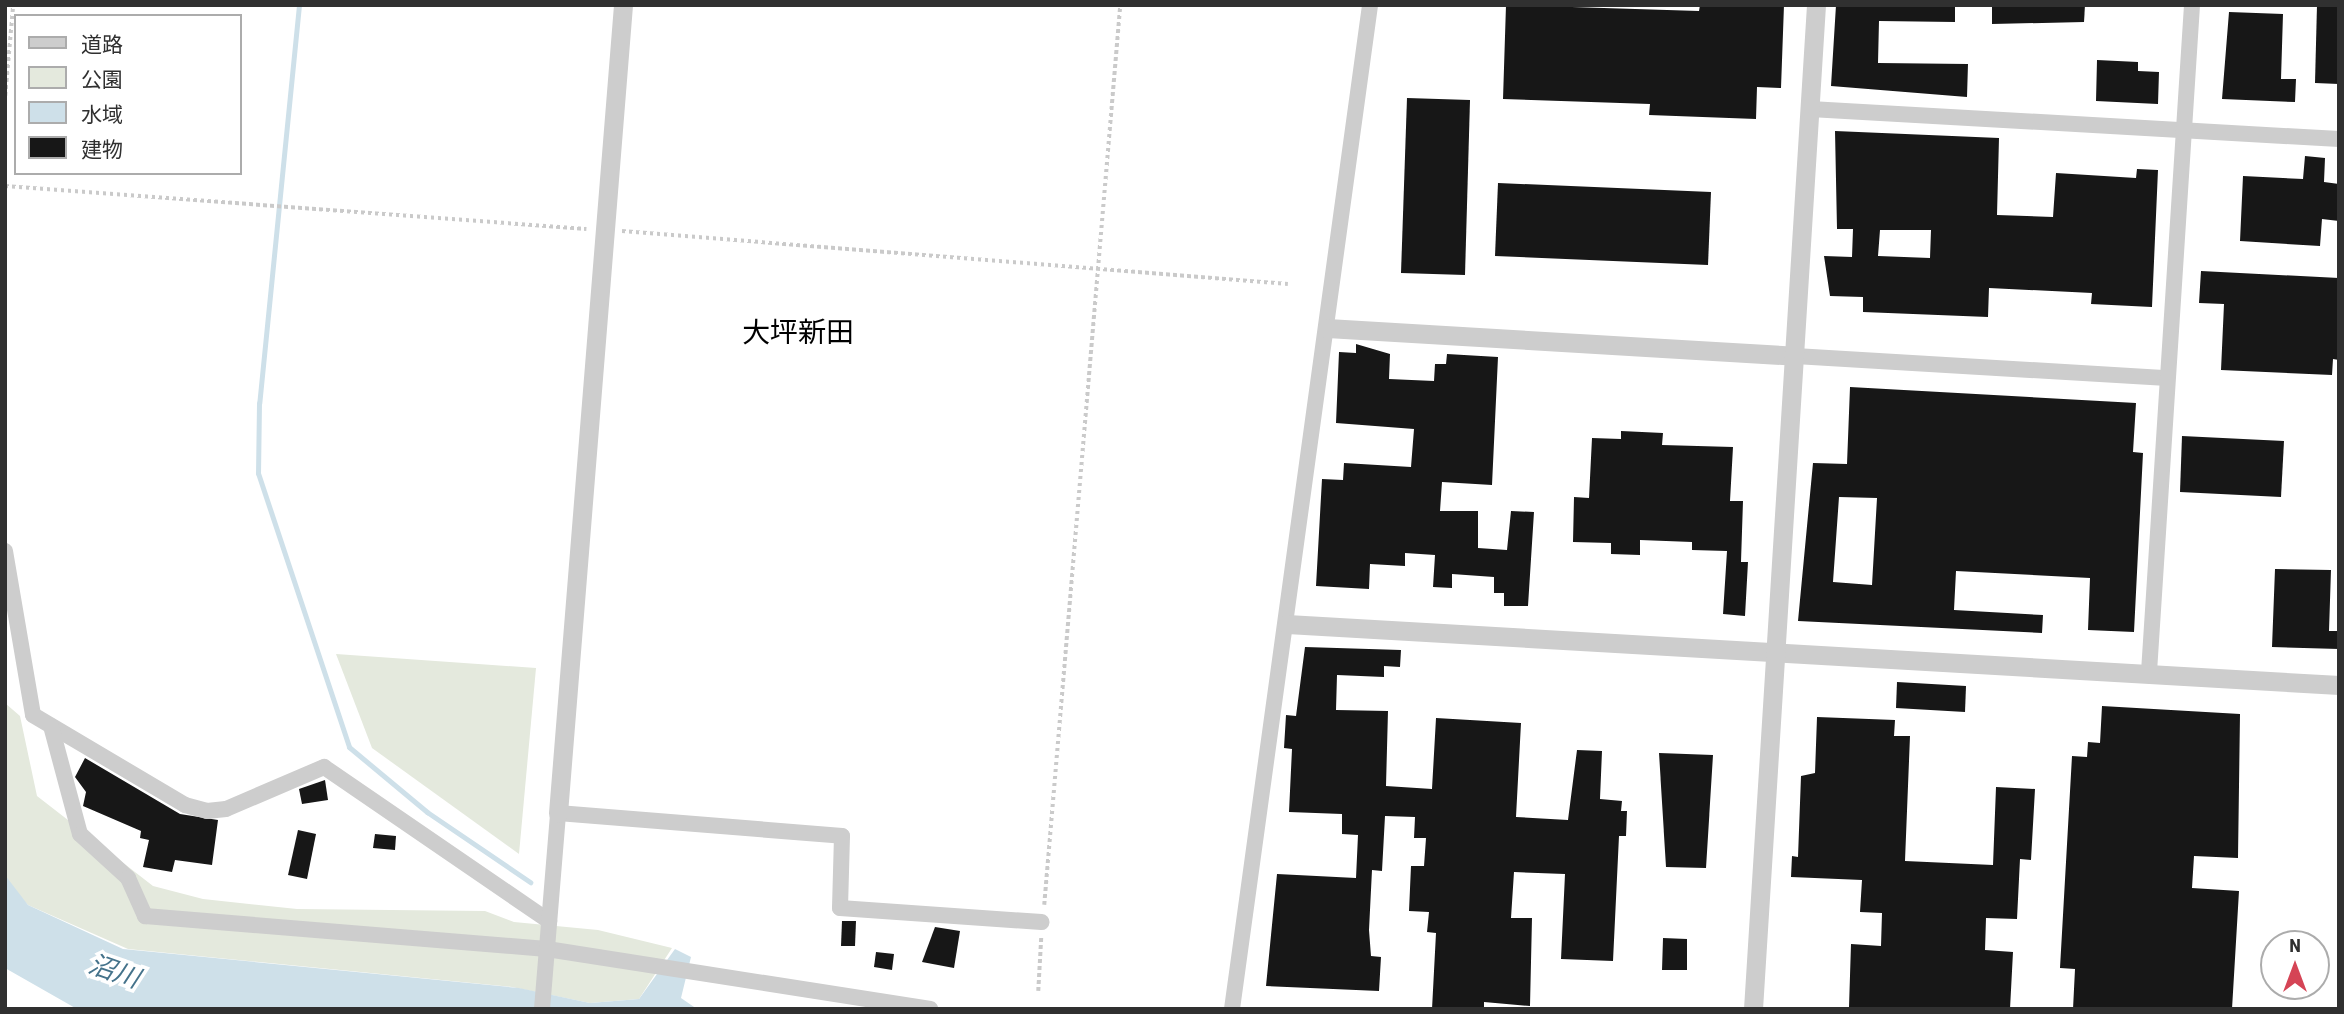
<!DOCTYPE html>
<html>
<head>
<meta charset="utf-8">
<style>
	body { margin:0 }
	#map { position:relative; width:2344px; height:1014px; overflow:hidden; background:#fff; font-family:"Roboto Condensed","Noto Sans JP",sans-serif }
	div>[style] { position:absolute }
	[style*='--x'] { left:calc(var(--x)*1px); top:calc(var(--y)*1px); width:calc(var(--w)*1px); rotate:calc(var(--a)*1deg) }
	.green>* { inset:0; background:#e4e9dd }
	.water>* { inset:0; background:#cee0e9 }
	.stream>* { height:5px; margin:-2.5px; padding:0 2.5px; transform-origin:2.5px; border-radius:2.5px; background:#cee0e9 }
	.building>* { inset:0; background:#171717 }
	.path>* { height:3.5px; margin-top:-1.75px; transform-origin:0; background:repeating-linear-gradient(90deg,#cacaca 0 3.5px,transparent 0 7px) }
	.minor>* { height:16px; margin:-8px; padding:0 8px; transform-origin:8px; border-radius:8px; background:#cdcdcd }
	.tertiary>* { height:19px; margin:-9.5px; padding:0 9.5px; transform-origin:9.5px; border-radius:9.5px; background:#cdcdcd }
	span { translate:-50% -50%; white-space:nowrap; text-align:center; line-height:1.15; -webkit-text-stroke:7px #fff; paint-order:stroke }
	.water-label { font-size:26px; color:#45738b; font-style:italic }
	.quarter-label { font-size:28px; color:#000 }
	.frame { position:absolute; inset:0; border:7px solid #303030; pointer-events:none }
	.legend { position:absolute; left:14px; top:14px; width:228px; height:161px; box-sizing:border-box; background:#fff; border:2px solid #acacac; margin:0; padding:9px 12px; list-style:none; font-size:21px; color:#303030 }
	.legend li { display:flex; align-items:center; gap:14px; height:35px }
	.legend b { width:35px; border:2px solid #acacac }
	.north { position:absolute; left:2260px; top:930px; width:70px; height:70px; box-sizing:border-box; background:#fff; border:2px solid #acacac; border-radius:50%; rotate:0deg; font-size:19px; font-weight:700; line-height:28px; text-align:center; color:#303030 }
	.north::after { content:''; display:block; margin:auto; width:24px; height:32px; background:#d54455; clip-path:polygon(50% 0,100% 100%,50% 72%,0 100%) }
</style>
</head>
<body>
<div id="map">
	<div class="green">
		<div style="clip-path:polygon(336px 654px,536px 668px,519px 854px,372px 748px)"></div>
		<div style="clip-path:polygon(5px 703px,20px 716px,37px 796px,153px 886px,203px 899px,297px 909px,485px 911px,514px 922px,598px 930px,672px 948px,639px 999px,590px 1003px,512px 987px,128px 949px,28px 905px,5px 880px)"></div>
	</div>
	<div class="water">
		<div style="clip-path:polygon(5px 875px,28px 905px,123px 949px,519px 988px,590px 1003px,639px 999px,675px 949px,691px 957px,681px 998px,697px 1009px,77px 1009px,5px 968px)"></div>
	</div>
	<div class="stream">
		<div style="--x:299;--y:5;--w:400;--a:95.7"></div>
		<div style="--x:259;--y:403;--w:70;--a:90.8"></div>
		<div style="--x:258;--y:473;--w:289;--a:71.6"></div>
		<div style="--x:349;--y:747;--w:102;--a:39.8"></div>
		<div style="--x:427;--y:812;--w:125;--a:34.2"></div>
	</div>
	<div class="building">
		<div style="clip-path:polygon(1506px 5px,1699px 11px,1700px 5px,1784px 5px,1781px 88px,1757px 87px,1756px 119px,1649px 115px,1650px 104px,1503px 99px)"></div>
		<div style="clip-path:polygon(1836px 5px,1955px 5px,1955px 22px,1879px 21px,1878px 63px,1968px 64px,1967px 97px,1831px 86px)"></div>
		<div style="clip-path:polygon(1992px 5px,2085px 5px,2084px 22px,1992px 24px)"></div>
		<div style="clip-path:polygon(2317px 5px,2339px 5px,2339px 84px,2315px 83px)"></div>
		<div style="clip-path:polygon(2229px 12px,2283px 14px,2281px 79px,2296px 79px,2295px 102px,2222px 99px)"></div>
		<div style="clip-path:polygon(2097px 60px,2138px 62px,2138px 71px,2159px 72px,2158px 104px,2096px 101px)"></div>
		<div style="clip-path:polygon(1407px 98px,1470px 100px,1465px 275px,1401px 273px)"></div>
		<div style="clip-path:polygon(evenodd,1835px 131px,1999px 138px,1997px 215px,2053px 217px,2056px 173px,2136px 178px,2137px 169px,2158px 170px,2152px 307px,2091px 304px,2092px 293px,1989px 288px,1988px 317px,1863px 312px,1863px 297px,1830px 296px,1824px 256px,1852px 257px,1853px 229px,1837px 229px,1835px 131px,1880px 230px,1931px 230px,1930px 258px,1878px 256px,1880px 230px)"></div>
		<div style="clip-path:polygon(2305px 156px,2325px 158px,2324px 182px,2339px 184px,2339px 221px,2322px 219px,2320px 246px,2240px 241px,2243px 176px,2303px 179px)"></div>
		<div style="clip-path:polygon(1498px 183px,1711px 192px,1708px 265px,1495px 256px)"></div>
		<div style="clip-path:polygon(2201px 271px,2339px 278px,2339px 360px,2333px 359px,2332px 375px,2221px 370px,2224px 304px,2199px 303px)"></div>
		<div style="clip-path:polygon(1356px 344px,1390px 354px,1389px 379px,1434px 381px,1435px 364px,1446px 364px,1447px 354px,1498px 357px,1492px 485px,1442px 482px,1440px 511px,1478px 511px,1478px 548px,1507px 550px,1511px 511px,1534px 512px,1528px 606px,1504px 606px,1504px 593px,1494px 593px,1494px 577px,1452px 574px,1452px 588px,1433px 587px,1435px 555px,1405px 553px,1405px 566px,1370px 564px,1369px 589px,1316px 586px,1322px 479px,1343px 480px,1344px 463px,1411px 467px,1414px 429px,1336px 423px,1339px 352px,1356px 353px)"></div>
		<div style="clip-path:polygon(evenodd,1850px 387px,2136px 403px,2133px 452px,2143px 453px,2134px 632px,2088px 630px,2090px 578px,1956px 571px,1954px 610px,2043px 615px,2042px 633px,1798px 621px,1813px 463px,1847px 464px,1850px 387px,1839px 497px,1877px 498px,1872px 585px,1833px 582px,1839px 497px)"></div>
		<div style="clip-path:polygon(1621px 431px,1663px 433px,1662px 445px,1733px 447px,1730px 501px,1743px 501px,1741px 562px,1748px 562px,1745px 616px,1723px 614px,1727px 551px,1692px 550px,1692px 542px,1640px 540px,1640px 555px,1611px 554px,1611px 543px,1573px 542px,1574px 497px,1589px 498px,1592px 438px,1621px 439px)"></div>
		<div style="clip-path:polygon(2182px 436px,2284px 441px,2281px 497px,2180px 492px)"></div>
		<div style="clip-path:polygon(2275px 569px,2331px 570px,2329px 631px,2339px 631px,2339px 649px,2272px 647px)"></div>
		<div style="clip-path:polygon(1305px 647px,1401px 650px,1400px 667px,1384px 666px,1384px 677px,1337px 675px,1336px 710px,1388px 711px,1386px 786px,1432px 789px,1436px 718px,1521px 723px,1516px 817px,1568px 820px,1577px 750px,1602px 751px,1600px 799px,1622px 801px,1621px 811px,1627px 811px,1626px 836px,1619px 836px,1613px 961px,1561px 959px,1565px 874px,1514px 872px,1511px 918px,1532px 918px,1530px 1006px,1484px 1002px,1484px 1009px,1432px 1009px,1436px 933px,1427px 932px,1429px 912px,1409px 911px,1411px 866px,1424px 866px,1426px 838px,1414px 838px,1415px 817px,1385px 816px,1382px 871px,1372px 870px,1369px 930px,1371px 956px,1381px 957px,1379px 991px,1266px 986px,1277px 874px,1356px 878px,1358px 835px,1342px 834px,1342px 814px,1289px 812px,1292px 749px,1284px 748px,1286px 715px,1296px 716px)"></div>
		<div style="clip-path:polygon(1897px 682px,1966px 686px,1965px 712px,1896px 708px)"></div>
		<div style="clip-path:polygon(2102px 706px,2240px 714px,2238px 858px,2194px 856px,2192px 888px,2239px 891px,2232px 1009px,2073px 1009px,2075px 969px,2060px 968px,2072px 756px,2087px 757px,2088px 742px,2100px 743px)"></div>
		<div style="clip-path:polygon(1817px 717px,1895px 720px,1894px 736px,1910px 736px,1905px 861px,1993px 865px,1996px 787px,2035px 789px,2031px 860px,2020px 859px,2017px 919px,1986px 918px,1985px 950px,2013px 952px,2010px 1009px,1849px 1007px,1851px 944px,1881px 946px,1882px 913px,1860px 912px,1862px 880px,1791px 877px,1792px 856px,1798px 857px,1801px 776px,1815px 773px)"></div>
		<div style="clip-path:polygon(1659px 753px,1713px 755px,1706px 868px,1666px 867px)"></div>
		<div style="clip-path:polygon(85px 758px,180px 814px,218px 820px,212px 865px,175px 860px,172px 872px,143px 867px,149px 840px,140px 838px,141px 831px,83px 806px,86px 792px,75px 777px)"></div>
		<div style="clip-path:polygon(325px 780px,328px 800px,302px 804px,299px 789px)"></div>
		<div style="clip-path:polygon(298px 830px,316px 834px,307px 879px,288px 875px)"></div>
		<div style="clip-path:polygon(375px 834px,396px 836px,395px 850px,373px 848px)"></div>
		<div style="clip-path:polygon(842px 921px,856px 921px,855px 946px,841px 946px)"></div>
		<div style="clip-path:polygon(935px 927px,960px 931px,954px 968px,922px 962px)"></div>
		<div style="clip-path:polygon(1663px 938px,1687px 939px,1687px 970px,1662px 970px)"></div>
		<div style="clip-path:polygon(876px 952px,894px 954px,892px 970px,874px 967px)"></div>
	</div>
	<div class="path">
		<div style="--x:5;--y:96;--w:91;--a:-85"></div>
		<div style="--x:5;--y:186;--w:583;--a:4.23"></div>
		<div style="--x:622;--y:231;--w:668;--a:4.55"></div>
		<div style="--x:1044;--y:905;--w:903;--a:-85.17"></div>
		<div style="--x:1038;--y:991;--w:54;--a:-86.8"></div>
	</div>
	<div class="minor">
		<div style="--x:1810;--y:109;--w:530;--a:3.25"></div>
		<div style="--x:1795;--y:356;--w:373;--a:3.4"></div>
		<div style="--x:5;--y:551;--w:166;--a:80.3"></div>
		<div style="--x:33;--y:715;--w:177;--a:30.6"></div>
		<div style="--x:185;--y:805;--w:23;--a:15"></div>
		<div style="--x:207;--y:811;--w:19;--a:-6"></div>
		<div style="--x:226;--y:809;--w:107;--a:-23.2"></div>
		<div style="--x:324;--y:767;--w:273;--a:34.4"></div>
		<div style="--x:2149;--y:672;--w:668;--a:-86.31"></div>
		<div style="--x:51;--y:726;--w:112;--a:75"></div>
		<div style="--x:80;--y:834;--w:65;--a:42.5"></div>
		<div style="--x:128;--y:878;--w:42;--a:65.9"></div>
		<div style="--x:145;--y:916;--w:403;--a:4.7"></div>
		<div style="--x:547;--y:949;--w:388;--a:8.9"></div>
		<div style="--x:542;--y:1009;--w:197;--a:-85.3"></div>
		<div style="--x:558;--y:813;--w:285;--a:4.6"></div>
		<div style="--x:842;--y:836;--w:72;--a:91.6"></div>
		<div style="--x:840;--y:908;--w:202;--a:4"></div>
		<div style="--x:1232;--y:1009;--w:1013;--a:-82.17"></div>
	</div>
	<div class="tertiary">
		<div style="--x:1327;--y:328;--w:469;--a:3.4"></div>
		<div style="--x:1287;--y:624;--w:1054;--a:3.32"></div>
		<div style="--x:558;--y:813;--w:811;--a:-85.4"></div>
		<div style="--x:1753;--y:1009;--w:1006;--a:-86.41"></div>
	</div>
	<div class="water-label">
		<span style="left:114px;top:972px;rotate:19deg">沼川</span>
	</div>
	<div class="quarter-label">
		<span style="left:798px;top:333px">大坪新田</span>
	</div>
	<div class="frame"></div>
	<ul class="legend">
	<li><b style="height:9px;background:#cdcdcd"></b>道路</li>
	<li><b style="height:19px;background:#e4e9dd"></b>公園</li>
	<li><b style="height:19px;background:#cee0e9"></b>水域</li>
	<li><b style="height:19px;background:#171717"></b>建物</li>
	</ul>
	<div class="north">N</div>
</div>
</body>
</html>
